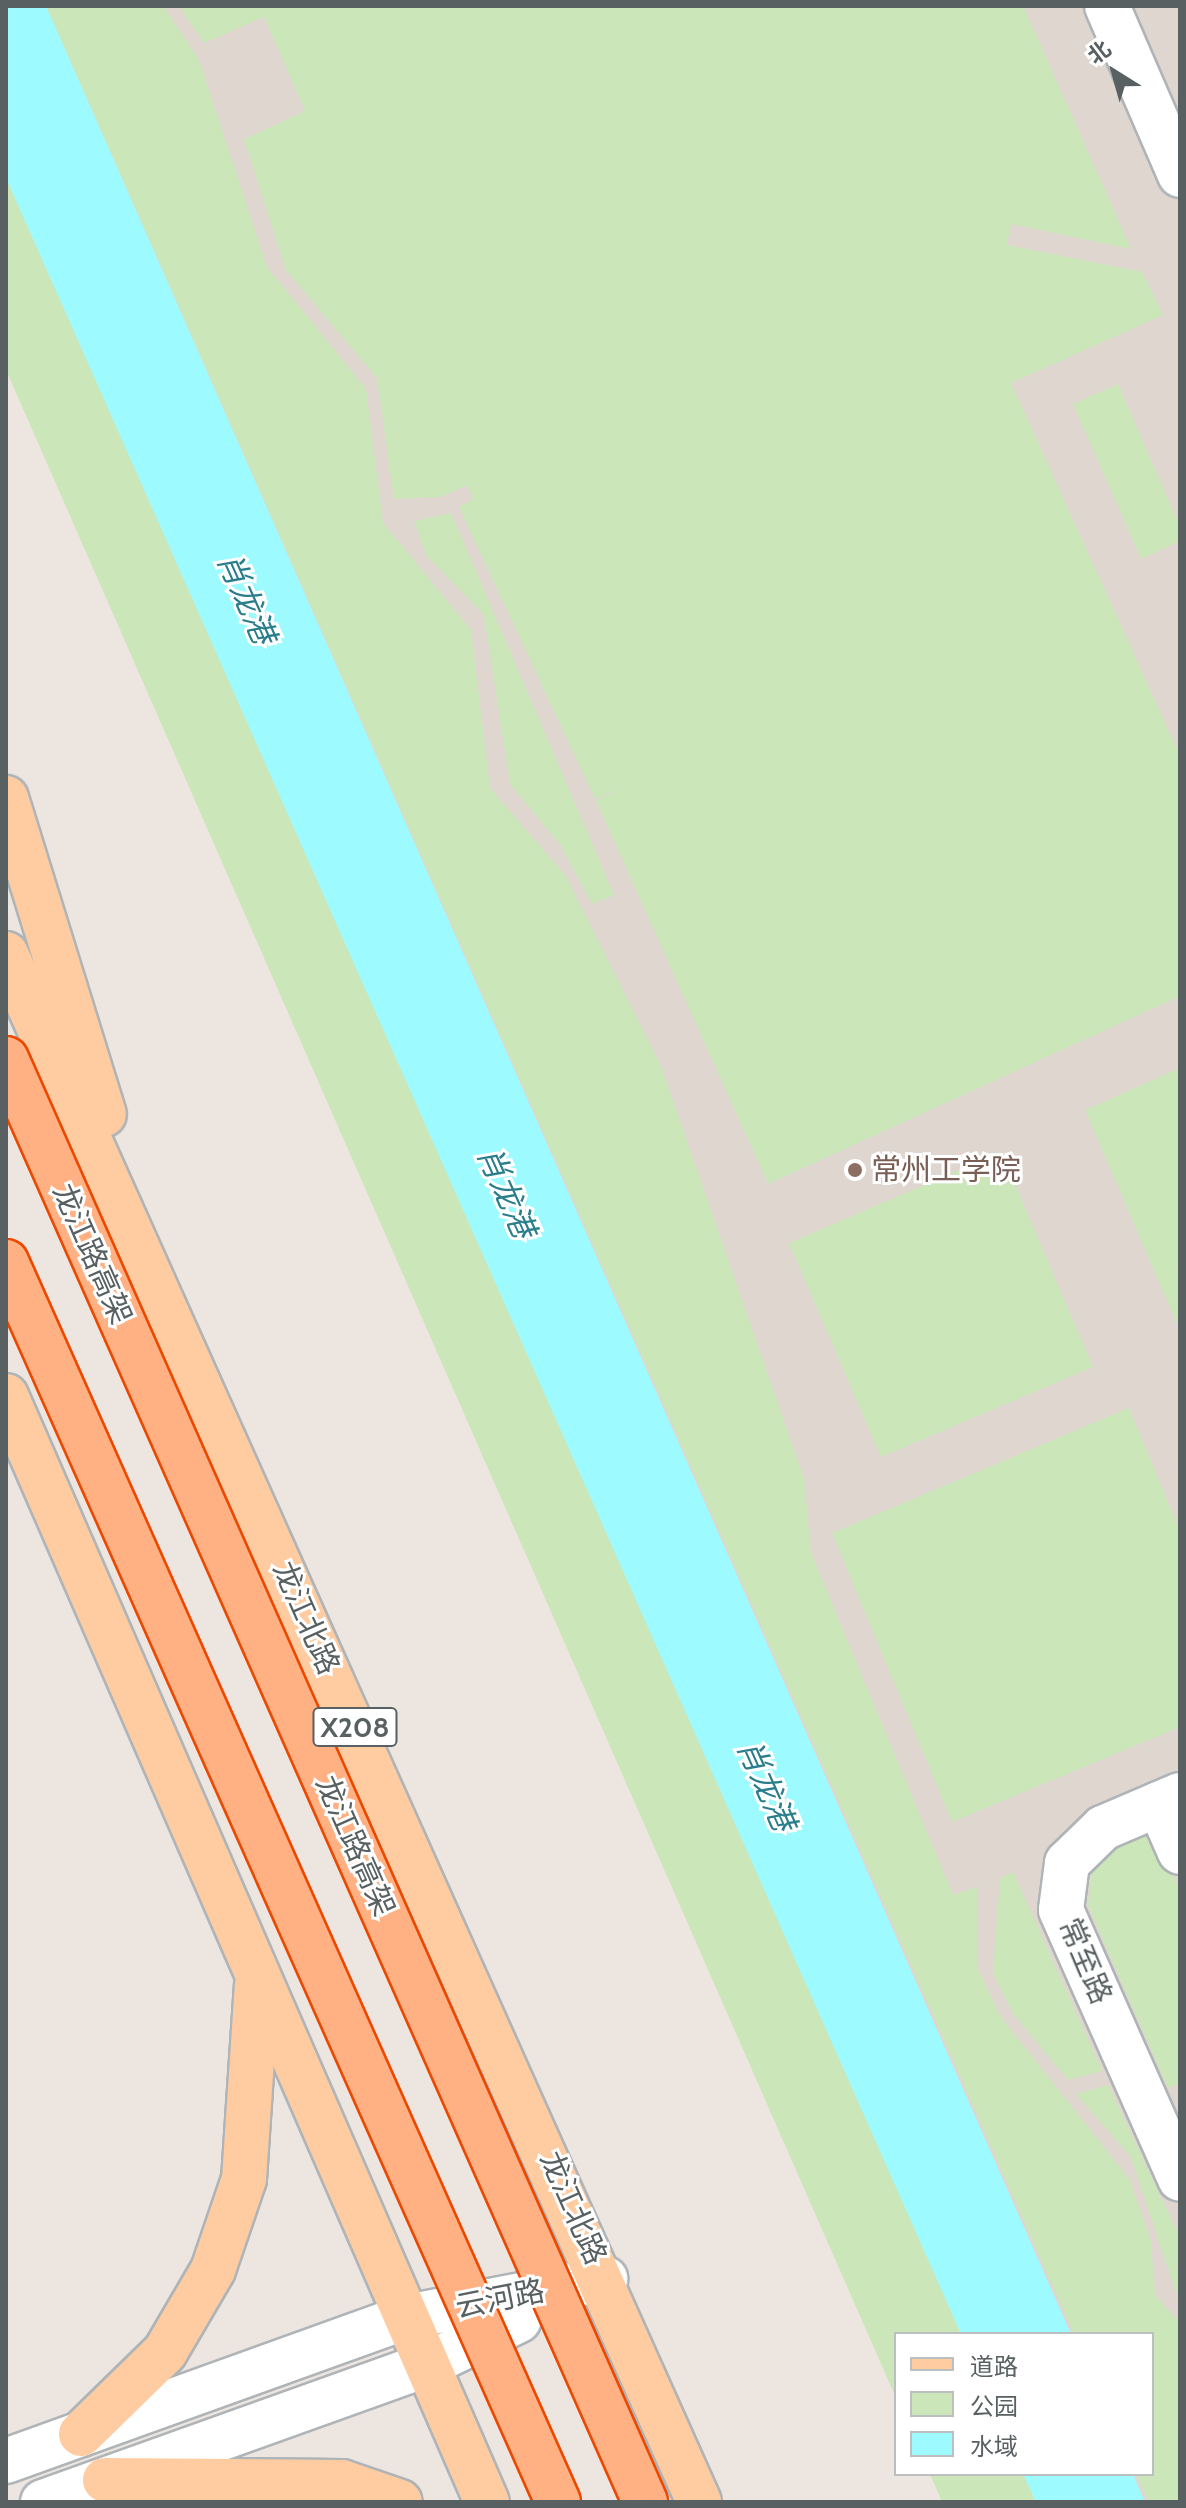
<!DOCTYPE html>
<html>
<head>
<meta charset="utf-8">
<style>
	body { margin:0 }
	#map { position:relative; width:1186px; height:2508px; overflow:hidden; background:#ede5df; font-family:Cabin,"Noto Sans SC",sans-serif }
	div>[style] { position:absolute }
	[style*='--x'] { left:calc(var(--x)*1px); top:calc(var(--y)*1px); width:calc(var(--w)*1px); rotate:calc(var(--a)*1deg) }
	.education>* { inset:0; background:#dfd6d0 }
	.green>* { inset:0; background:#cbe7b9 }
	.water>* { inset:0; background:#9dfaff }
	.roads { filter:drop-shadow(2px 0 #aeb4b7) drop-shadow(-2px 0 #aeb4b7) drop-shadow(0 2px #aeb4b7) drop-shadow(0 -2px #aeb4b7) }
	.minor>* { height:44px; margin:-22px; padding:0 22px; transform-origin:22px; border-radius:22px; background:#fff }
	.major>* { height:44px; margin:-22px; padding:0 22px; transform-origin:22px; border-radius:22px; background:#ffcca2 }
	.bridges { filter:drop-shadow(2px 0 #ec4800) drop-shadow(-2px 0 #ec4800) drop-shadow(0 2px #ec4800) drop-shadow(0 -2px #ec4800) }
	.highway-bridge>* { height:44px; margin:-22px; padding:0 22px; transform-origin:22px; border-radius:22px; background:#ffb184 }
	.dots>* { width:22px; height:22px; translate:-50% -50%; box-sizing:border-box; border:4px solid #fff; border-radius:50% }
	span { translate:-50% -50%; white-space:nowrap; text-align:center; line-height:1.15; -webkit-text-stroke:6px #fff; paint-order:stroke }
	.shield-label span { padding:2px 6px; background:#fff; border:2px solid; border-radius:6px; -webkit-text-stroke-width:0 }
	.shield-label { font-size:28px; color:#586062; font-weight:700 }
	.education-label { font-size:30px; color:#785e54 }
	.left { translate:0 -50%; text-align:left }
	.street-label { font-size:30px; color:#586062 }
	.water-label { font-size:32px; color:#2a7e8b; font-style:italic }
	.frame { position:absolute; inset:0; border:8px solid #586062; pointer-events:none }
	.legend { position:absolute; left:894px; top:2332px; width:260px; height:144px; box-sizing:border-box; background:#fff; border:2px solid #bcbfc0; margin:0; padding:10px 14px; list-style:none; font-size:24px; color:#586062 }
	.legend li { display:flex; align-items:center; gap:16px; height:40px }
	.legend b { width:40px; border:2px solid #bcbfc0 }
	.north { position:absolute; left:1074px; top:32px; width:80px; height:80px; -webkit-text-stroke:6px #fff; paint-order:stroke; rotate:323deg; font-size:22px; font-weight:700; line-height:32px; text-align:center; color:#586062 }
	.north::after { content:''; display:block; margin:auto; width:28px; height:36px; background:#586062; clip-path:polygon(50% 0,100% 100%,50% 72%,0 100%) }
</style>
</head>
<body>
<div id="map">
	<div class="education">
		<div style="clip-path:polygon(28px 6px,1180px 6px,1180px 2502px,1103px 2502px,1091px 2474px,1152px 2474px,1152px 2334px,1030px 2334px)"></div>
	</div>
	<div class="green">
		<div style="clip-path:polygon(46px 6px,163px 6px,199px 60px,267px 267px,366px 389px,383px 523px,471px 630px,490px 788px,565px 875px,661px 1066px,804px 1479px,811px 1553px,953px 1895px,977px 1887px,977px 1967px,1000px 2016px,1129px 2179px,1151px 2241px,1155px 2295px,1180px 2323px,1180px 2502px,1149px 2502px,1136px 2474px,1152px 2474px,1152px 2334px,1074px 2334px)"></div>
		<div style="clip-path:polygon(179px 6px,1023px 6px,1131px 249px,1011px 224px,1007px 245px,1142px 272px,1163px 315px,1011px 383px,1180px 756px,1180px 996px,768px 1184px,596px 801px,618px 789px,595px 799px,459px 507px,473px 499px,467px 485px,441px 497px,394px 499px,377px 378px,286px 270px,244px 139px,305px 111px,264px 17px,204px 43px)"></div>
		<div style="clip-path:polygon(6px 177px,962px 2334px,896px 2334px,896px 2398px,6px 370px)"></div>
		<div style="clip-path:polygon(1118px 384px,1180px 527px,1180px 541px,1141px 559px,1073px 404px)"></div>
		<div style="clip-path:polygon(451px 513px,614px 895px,592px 904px,561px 846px,510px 784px,484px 615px,426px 555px,414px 521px)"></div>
		<div style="clip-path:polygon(1180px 1068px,1180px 1322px,1177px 1324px,1085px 1110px)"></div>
		<div style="clip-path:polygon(1001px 1152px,1093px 1367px,881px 1457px,789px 1243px)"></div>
		<div style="clip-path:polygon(1129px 1408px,1180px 1531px,1180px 1727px,952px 1822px,832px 1533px)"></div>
		<div style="clip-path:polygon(1140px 1834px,1163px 1847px,1180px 1893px,1180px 2083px,1168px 2088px,1088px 1906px,1091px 1874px,1116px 1843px)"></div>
		<div style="clip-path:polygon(1013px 1872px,1102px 2071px,1068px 2080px,1012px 2012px,993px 1972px,1000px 1878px)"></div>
		<div style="clip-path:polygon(1108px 2085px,1180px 2238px,1180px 2304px,1131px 2157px,1076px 2094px)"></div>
		<div style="clip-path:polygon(930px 2474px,1024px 2474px,1036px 2502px,942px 2502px)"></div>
	</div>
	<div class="water">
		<div style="clip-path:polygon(6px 6px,46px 6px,1071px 2334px,961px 2334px,6px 178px)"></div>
		<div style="clip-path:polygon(1023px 2474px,1133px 2474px,1145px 2502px,1036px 2502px)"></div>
	</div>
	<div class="roads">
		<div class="minor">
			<div style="--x:1107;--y:6;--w:184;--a:66.6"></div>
			<div style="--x:1180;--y:1795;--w:84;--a:156.8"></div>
			<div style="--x:1103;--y:1828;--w:50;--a:135.8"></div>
			<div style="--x:1067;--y:1863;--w:47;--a:97.3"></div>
			<div style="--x:1061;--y:1910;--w:294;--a:66.1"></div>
			<div style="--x:1159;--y:1804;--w:52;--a:66.4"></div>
			<div style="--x:6;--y:2461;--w:426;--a:-19.8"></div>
			<div style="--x:407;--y:2317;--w:202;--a:-10.9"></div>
			<div style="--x:43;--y:2502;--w:407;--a:-19.7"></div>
			<div style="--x:426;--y:2365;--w:103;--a:-25.8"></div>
		</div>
		<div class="major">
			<div style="--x:6;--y:798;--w:331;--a:72.8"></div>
			<div style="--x:6;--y:954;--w:1696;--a:65.88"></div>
			<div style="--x:6;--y:1396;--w:1206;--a:66.5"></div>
			<div style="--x:81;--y:2434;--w:117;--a:-44.3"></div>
			<div style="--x:165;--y:2352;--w:95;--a:-59.7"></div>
			<div style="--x:213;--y:2270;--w:96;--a:-71.2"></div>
			<div style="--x:244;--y:2179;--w:194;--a:-86.2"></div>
			<div style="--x:105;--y:2480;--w:237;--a:0.5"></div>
			<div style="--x:342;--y:2482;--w:61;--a:19"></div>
		</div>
	</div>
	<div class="bridges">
		<div class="highway-bridge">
			<div style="--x:6;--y:1059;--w:1578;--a:66.11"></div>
			<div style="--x:6;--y:1262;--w:1357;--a:66"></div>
		</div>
	</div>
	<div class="dots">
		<div style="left:855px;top:1170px;background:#8d6e63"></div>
	</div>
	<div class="shield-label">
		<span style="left:355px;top:1727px">X208</span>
	</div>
	<div class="education-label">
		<span class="left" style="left:871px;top:1170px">常州工学院</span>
	</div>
	<div class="street-label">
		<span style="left:92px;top:1254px;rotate:66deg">龙江路高架</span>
		<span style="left:306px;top:1618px;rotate:66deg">龙江北路</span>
		<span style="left:355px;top:1846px;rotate:66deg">龙江路高架</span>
		<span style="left:1085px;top:1961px;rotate:67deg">常至路</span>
		<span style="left:573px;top:2208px;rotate:66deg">龙江北路</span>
		<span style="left:500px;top:2299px;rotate:-11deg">云河路</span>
	</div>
	<div class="water-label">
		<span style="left:246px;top:598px;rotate:66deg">肖龙港</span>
		<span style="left:506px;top:1192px;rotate:66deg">肖龙港</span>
		<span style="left:766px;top:1785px;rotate:66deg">肖龙港</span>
	</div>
	<div class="frame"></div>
	<ul class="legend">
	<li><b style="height:10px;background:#ffcca2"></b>道路</li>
	<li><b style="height:22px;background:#cbe7b9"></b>公园</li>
	<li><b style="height:22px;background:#9dfaff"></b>水域</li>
	</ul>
	<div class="north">北</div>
</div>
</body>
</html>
